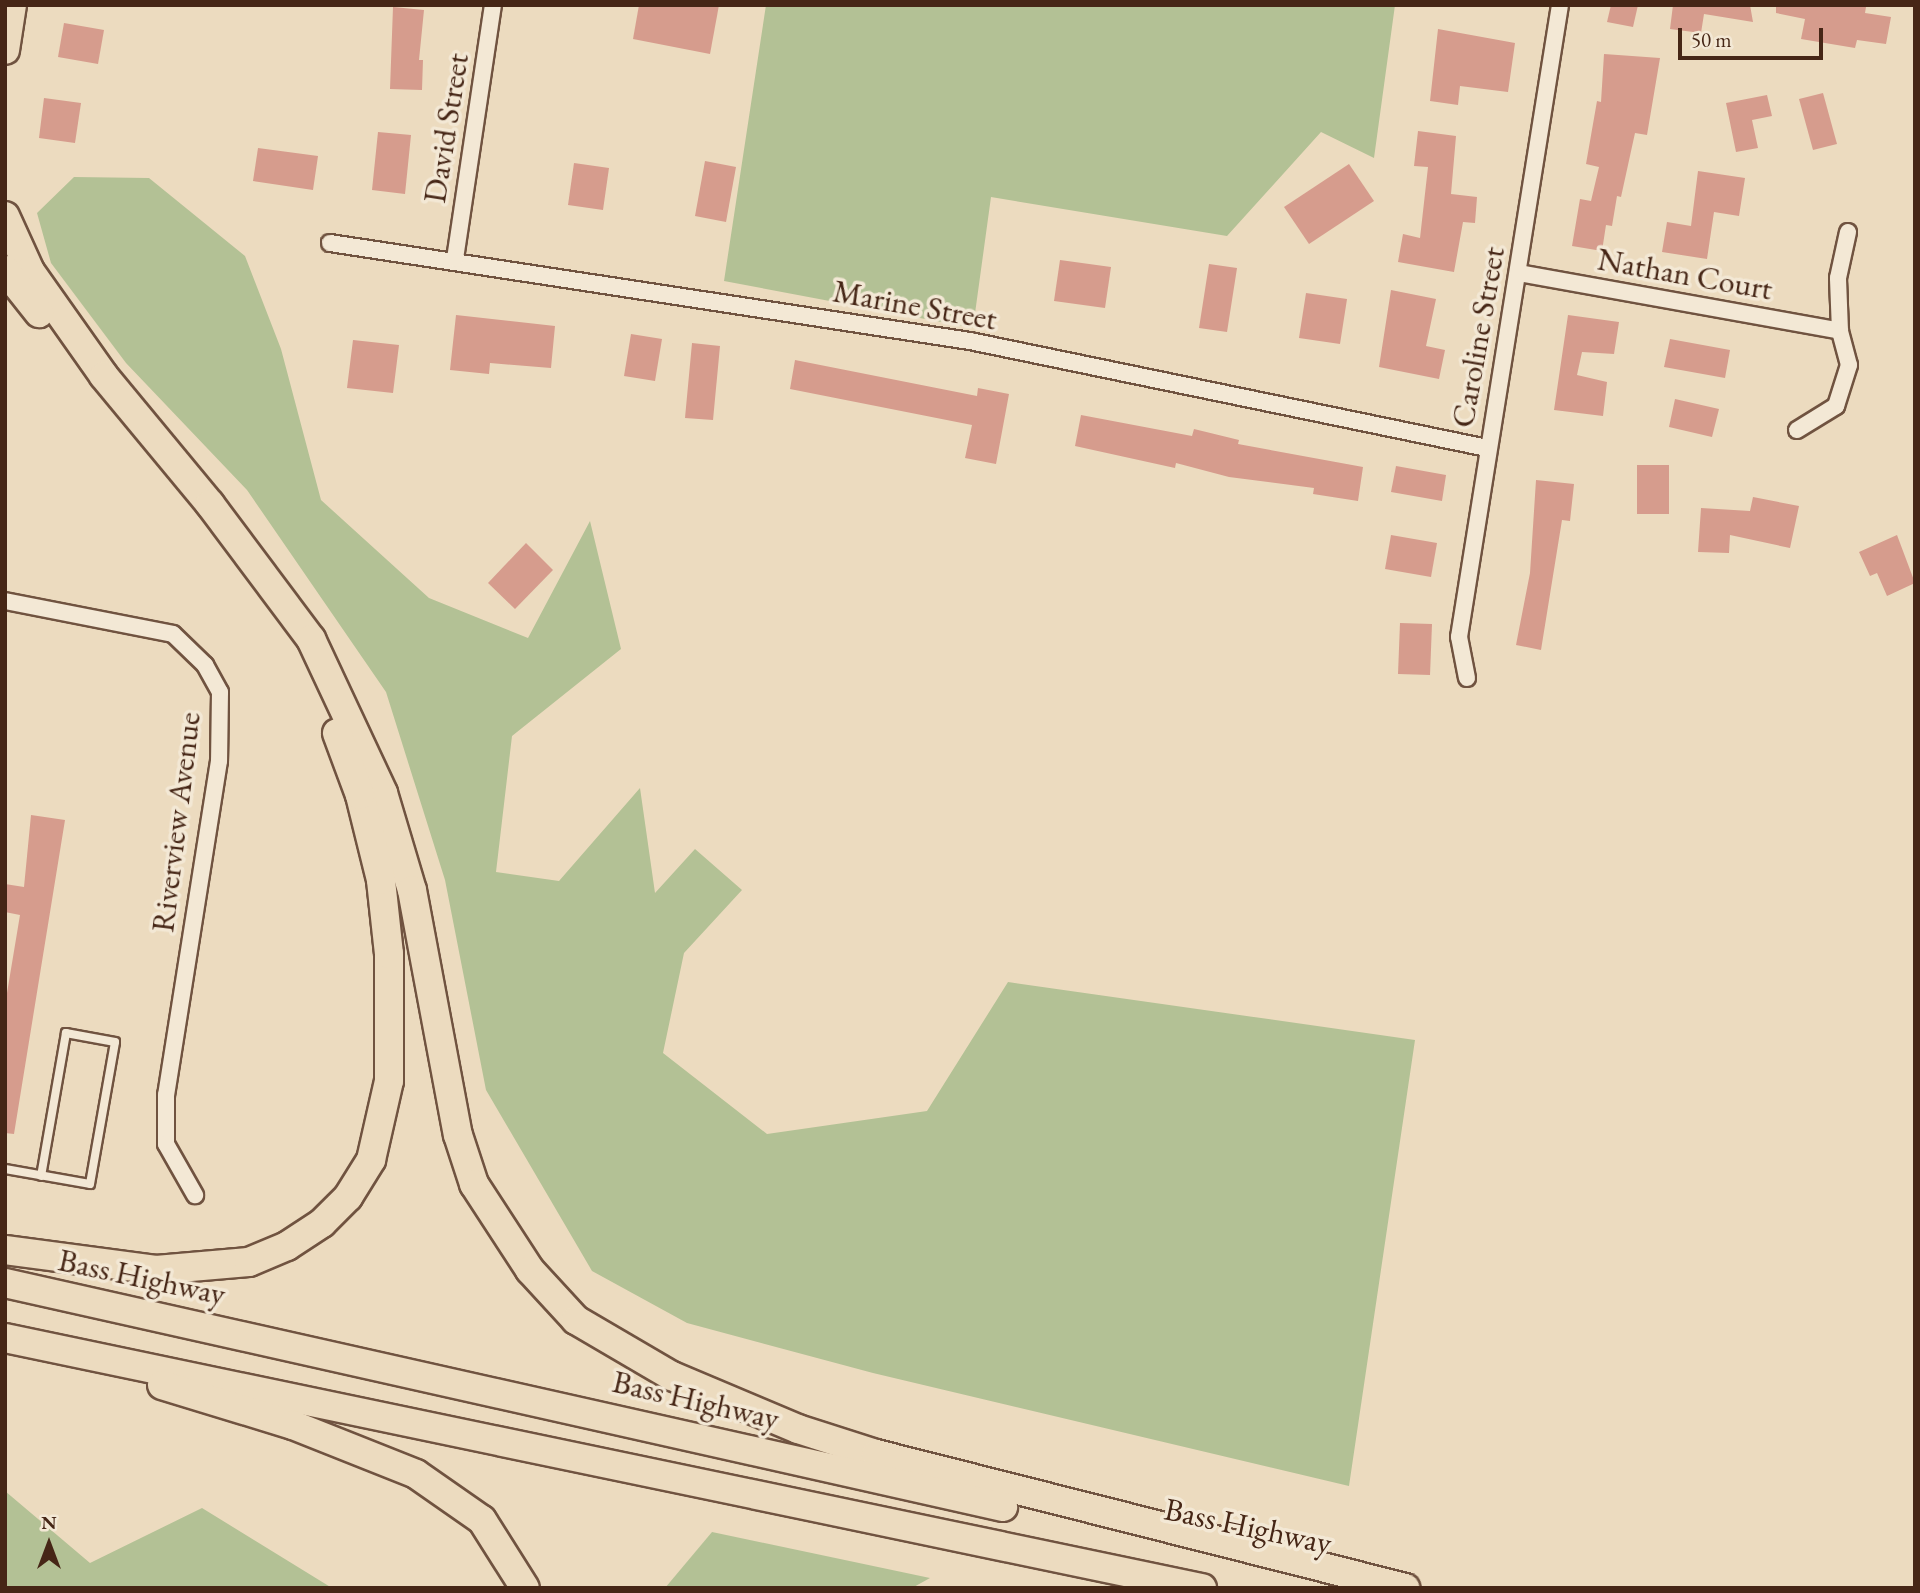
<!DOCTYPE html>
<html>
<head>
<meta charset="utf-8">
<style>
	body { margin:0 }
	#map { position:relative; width:1920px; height:1593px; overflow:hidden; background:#ecdbbf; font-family:"EB Garamond",serif }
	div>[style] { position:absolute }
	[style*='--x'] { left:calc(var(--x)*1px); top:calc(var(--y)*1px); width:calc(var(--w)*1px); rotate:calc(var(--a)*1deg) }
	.green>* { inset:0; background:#b3c195 }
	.building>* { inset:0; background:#d69c8d }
	.roads { filter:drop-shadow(2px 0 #705340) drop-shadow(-2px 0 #705340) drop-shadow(0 2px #705340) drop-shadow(0 -2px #705340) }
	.service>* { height:8px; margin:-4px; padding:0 4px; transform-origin:4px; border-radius:4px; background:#f3e8d5 }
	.minor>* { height:16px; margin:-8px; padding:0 8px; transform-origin:8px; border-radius:8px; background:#f3e8d5 }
	.motorway>* { height:28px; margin:-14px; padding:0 14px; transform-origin:14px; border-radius:14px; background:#ecdbbf }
	span { translate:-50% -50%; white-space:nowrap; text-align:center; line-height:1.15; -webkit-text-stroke:7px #f3e8d5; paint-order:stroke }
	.street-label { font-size:32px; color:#462616 }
	.frame { position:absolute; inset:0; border:7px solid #462616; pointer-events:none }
	.north { position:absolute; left:14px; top:1509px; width:70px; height:70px; -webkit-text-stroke:5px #f3e8d5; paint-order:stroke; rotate:0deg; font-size:19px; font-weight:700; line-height:28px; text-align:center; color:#462616 }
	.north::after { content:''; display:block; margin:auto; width:24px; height:32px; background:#462616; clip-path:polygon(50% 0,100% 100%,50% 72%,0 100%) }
	.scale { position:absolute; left:1678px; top:28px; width:145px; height:32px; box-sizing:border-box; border:4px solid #462616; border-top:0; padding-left:9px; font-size:21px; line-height:24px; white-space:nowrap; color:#462616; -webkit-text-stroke:5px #f3e8d5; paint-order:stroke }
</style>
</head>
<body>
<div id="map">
	<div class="green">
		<div style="clip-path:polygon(766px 5px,1395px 5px,1374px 158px,1321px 132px,1227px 236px,991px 197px,973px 328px,724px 281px)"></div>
		<div style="clip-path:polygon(74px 177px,149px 178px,245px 256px,281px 349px,321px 500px,429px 598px,528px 638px,590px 521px,621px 649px,512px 736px,496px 872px,559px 881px,640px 788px,655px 893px,695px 849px,742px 890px,684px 953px,663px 1053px,767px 1134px,927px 1111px,1008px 982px,1415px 1040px,1349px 1486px,873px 1373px,687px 1323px,592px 1271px,486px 1090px,445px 880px,386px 692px,247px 490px,126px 363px,51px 263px,37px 213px)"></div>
		<div style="clip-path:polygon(5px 1491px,90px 1563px,202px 1508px,332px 1588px,5px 1588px)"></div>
		<div style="clip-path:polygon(712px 1532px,930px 1578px,912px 1588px,665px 1588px)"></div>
	</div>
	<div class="building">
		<div style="clip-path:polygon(639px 5px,719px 5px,710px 54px,633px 39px)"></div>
		<div style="clip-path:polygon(1611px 5px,1638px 5px,1633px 27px,1607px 22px)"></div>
		<div style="clip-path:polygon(1673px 5px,1750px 5px,1753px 22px,1704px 14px,1701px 33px,1670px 29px)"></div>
		<div style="clip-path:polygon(1776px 5px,1866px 7px,1865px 13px,1891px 17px,1886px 44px,1857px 40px,1855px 48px,1801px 39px,1805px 19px,1776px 13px)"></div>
		<div style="clip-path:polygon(393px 7px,424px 10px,419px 60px,423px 60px,422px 90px,390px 89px)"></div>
		<div style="clip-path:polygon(64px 23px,104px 30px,98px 64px,58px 57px)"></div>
		<div style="clip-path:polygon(1438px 29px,1515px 43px,1508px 92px,1460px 86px,1458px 105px,1430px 101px)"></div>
		<div style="clip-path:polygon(1604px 54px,1660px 58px,1647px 135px,1635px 133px,1621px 197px,1617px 196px,1612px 226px,1606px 225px,1602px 251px,1572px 246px,1580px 199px,1591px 201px,1599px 167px,1586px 164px,1597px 101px,1601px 102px)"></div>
		<div style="clip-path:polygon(1823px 93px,1837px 144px,1813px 150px,1799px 99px)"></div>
		<div style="clip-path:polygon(1767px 95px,1772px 116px,1752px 120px,1758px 148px,1736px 152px,1726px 103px)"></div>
		<div style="clip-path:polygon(44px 98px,81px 103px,75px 143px,39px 138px)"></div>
		<div style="clip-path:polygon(1418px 131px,1456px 136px,1451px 194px,1477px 197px,1475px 223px,1463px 222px,1454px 272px,1398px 262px,1403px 234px,1420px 238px,1428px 167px,1414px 166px)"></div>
		<div style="clip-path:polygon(378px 132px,411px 135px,405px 194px,372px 190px)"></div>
		<div style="clip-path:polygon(258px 148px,318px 156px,313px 190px,253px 181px)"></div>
		<div style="clip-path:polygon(705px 161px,736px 167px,726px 222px,695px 216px)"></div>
		<div style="clip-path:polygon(574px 163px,609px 168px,603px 210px,568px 205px)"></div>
		<div style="clip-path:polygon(1349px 164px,1374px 201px,1309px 244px,1284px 207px)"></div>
		<div style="clip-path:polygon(1698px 171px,1745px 178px,1739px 216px,1714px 212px,1707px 259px,1662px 252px,1667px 222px,1691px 226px)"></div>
		<div style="clip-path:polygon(1060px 260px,1111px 267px,1105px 308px,1054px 301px)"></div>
		<div style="clip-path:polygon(1209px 264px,1237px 268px,1227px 332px,1199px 328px)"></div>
		<div style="clip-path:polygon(1391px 290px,1436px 299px,1426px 346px,1445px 350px,1439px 379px,1379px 367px)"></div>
		<div style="clip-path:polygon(1306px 293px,1347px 299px,1340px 344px,1299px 338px)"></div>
		<div style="clip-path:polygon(456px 315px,555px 326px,551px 368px,490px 363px,489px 374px,450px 370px)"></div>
		<div style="clip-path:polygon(1568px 315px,1619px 322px,1614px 354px,1582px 352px,1577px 375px,1607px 382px,1603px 416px,1554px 410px)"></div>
		<div style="clip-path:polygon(631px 334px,662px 339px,655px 381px,624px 376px)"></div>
		<div style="clip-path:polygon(1670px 339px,1730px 350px,1725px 378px,1664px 367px)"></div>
		<div style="clip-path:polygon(353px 340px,399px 345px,393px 393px,347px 388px)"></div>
		<div style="clip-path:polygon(692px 343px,720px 346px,713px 420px,685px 418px)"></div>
		<div style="clip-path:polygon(795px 360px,977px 396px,978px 388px,1009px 394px,996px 464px,965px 458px,972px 425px,790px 389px)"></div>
		<div style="clip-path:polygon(1675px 399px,1719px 409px,1712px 437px,1669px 427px)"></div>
		<div style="clip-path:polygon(1081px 415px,1192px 436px,1194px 429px,1239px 440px,1238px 444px,1363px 467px,1358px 501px,1313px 494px,1314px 488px,1229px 477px,1176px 463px,1175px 468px,1075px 446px)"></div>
		<div style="clip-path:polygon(1637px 465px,1669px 465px,1669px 514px,1637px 514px)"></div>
		<div style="clip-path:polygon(1396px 466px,1446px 475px,1442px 501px,1391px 492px)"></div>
		<div style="clip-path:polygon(1536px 480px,1574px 484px,1570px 521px,1562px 520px,1541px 650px,1516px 645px,1530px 573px)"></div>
		<div style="clip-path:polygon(1753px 497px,1799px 506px,1790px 548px,1730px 535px,1729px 553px,1698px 552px,1701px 508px,1750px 511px)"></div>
		<div style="clip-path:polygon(1391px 535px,1437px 543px,1431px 577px,1385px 569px)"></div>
		<div style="clip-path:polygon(1897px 535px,1915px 583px,1887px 596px,1877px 573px,1870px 576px,1859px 552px)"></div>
		<div style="clip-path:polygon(526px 543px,553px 570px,515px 609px,488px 583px)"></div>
		<div style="clip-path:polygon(1400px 623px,1432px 624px,1430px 675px,1398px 674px)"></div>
		<div style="clip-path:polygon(31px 815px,65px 820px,14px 1134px,5px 1133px,5px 1005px,20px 915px,5px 912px,5px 884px,24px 887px)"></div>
	</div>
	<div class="roads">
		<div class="service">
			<div style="--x:5;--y:1169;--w:86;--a:10"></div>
			<div style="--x:90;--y:1184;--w:144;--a:-80"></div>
			<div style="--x:115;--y:1042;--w:50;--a:-169.6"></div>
			<div style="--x:66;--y:1033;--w:145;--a:99.9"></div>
		</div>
		<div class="minor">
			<div style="--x:330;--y:243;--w:647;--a:8.71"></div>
			<div style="--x:970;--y:341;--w:528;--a:11.69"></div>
			<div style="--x:455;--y:259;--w:257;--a:-81.5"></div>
			<div style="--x:1519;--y:273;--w:326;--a:10.2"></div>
			<div style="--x:1797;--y:430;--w:46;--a:-31.6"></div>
			<div style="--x:1836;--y:406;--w:43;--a:-72.4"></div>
			<div style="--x:1849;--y:365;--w:35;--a:-105"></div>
			<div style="--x:1840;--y:331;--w:53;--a:-92.2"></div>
			<div style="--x:1838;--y:278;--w:47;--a:-77.7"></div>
			<div style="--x:5;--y:601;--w:171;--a:11.1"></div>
			<div style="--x:173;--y:634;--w:45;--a:44.1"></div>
			<div style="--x:205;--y:665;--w:31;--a:61"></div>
			<div style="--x:220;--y:692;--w:69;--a:90.8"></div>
			<div style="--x:219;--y:761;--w:338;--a:99"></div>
			<div style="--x:166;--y:1095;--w:49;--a:90"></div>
			<div style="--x:166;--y:1144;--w:59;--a:60.4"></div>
			<div style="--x:1467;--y:678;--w:42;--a:-101"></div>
			<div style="--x:1459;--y:637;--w:640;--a:-80.92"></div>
		</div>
		<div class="motorway">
			<div style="--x:5;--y:50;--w:46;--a:-81.2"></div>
			<div style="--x:5;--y:216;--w:60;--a:65.6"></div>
			<div style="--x:30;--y:271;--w:128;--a:54.8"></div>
			<div style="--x:104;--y:376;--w:166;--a:50.4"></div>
			<div style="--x:210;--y:504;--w:169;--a:53.2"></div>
			<div style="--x:311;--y:639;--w:170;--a:64.9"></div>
			<div style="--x:383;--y:793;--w:101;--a:73.4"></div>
			<div style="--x:412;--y:890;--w:249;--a:79.4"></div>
			<div style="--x:458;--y:1135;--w:52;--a:71.9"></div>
			<div style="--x:474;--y:1184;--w:103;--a:56.9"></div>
			<div style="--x:530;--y:1270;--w:68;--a:47.4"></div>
			<div style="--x:576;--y:1320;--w:111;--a:30.3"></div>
			<div style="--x:672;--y:1376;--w:137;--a:22.8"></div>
			<div style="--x:798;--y:1429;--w:82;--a:17.8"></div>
			<div style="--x:876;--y:1454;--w:546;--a:14.21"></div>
			<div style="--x:5;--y:270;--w:55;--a:51.7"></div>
			<div style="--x:5;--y:1250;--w:152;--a:7.5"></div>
			<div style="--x:156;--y:1270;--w:93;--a:-4.9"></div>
			<div style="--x:249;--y:1262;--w:41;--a:-22.8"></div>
			<div style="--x:287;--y:1246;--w:42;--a:-33.3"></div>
			<div style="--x:322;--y:1223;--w:37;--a:-45"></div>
			<div style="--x:348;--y:1197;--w:44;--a:-58.1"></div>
			<div style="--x:371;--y:1160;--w:81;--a:-77.2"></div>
			<div style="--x:389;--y:1081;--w:127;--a:-90"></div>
			<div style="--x:389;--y:954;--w:74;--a:-96.2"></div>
			<div style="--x:381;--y:880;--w:88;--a:-103.9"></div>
			<div style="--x:360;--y:795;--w:66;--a:-110.4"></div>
			<div style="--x:5;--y:1283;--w:1023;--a:12.65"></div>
			<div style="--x:5;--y:1338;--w:1223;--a:11.8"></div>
			<div style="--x:162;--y:1385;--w:137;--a:17"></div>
			<div style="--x:293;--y:1425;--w:132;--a:21.7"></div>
			<div style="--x:416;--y:1474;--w:80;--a:34.9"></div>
			<div style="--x:482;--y:1520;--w:80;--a:57.7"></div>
		</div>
	</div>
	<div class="street-label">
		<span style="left:446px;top:128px;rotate:-81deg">David Street</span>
		<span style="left:1685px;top:274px;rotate:10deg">Nathan Court</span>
		<span style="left:915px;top:305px;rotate:10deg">Marine Street</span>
		<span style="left:1478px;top:337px;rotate:-80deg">Caroline Street</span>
		<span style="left:176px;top:822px;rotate:-83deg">Riverview Avenue</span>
		<span style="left:142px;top:1277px;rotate:12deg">Bass Highway</span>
		<span style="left:696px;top:1400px;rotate:13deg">Bass Highway</span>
		<span style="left:1248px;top:1526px;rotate:12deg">Bass Highway</span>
	</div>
	<div class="frame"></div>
	<div class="north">N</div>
	<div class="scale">50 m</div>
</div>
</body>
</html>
